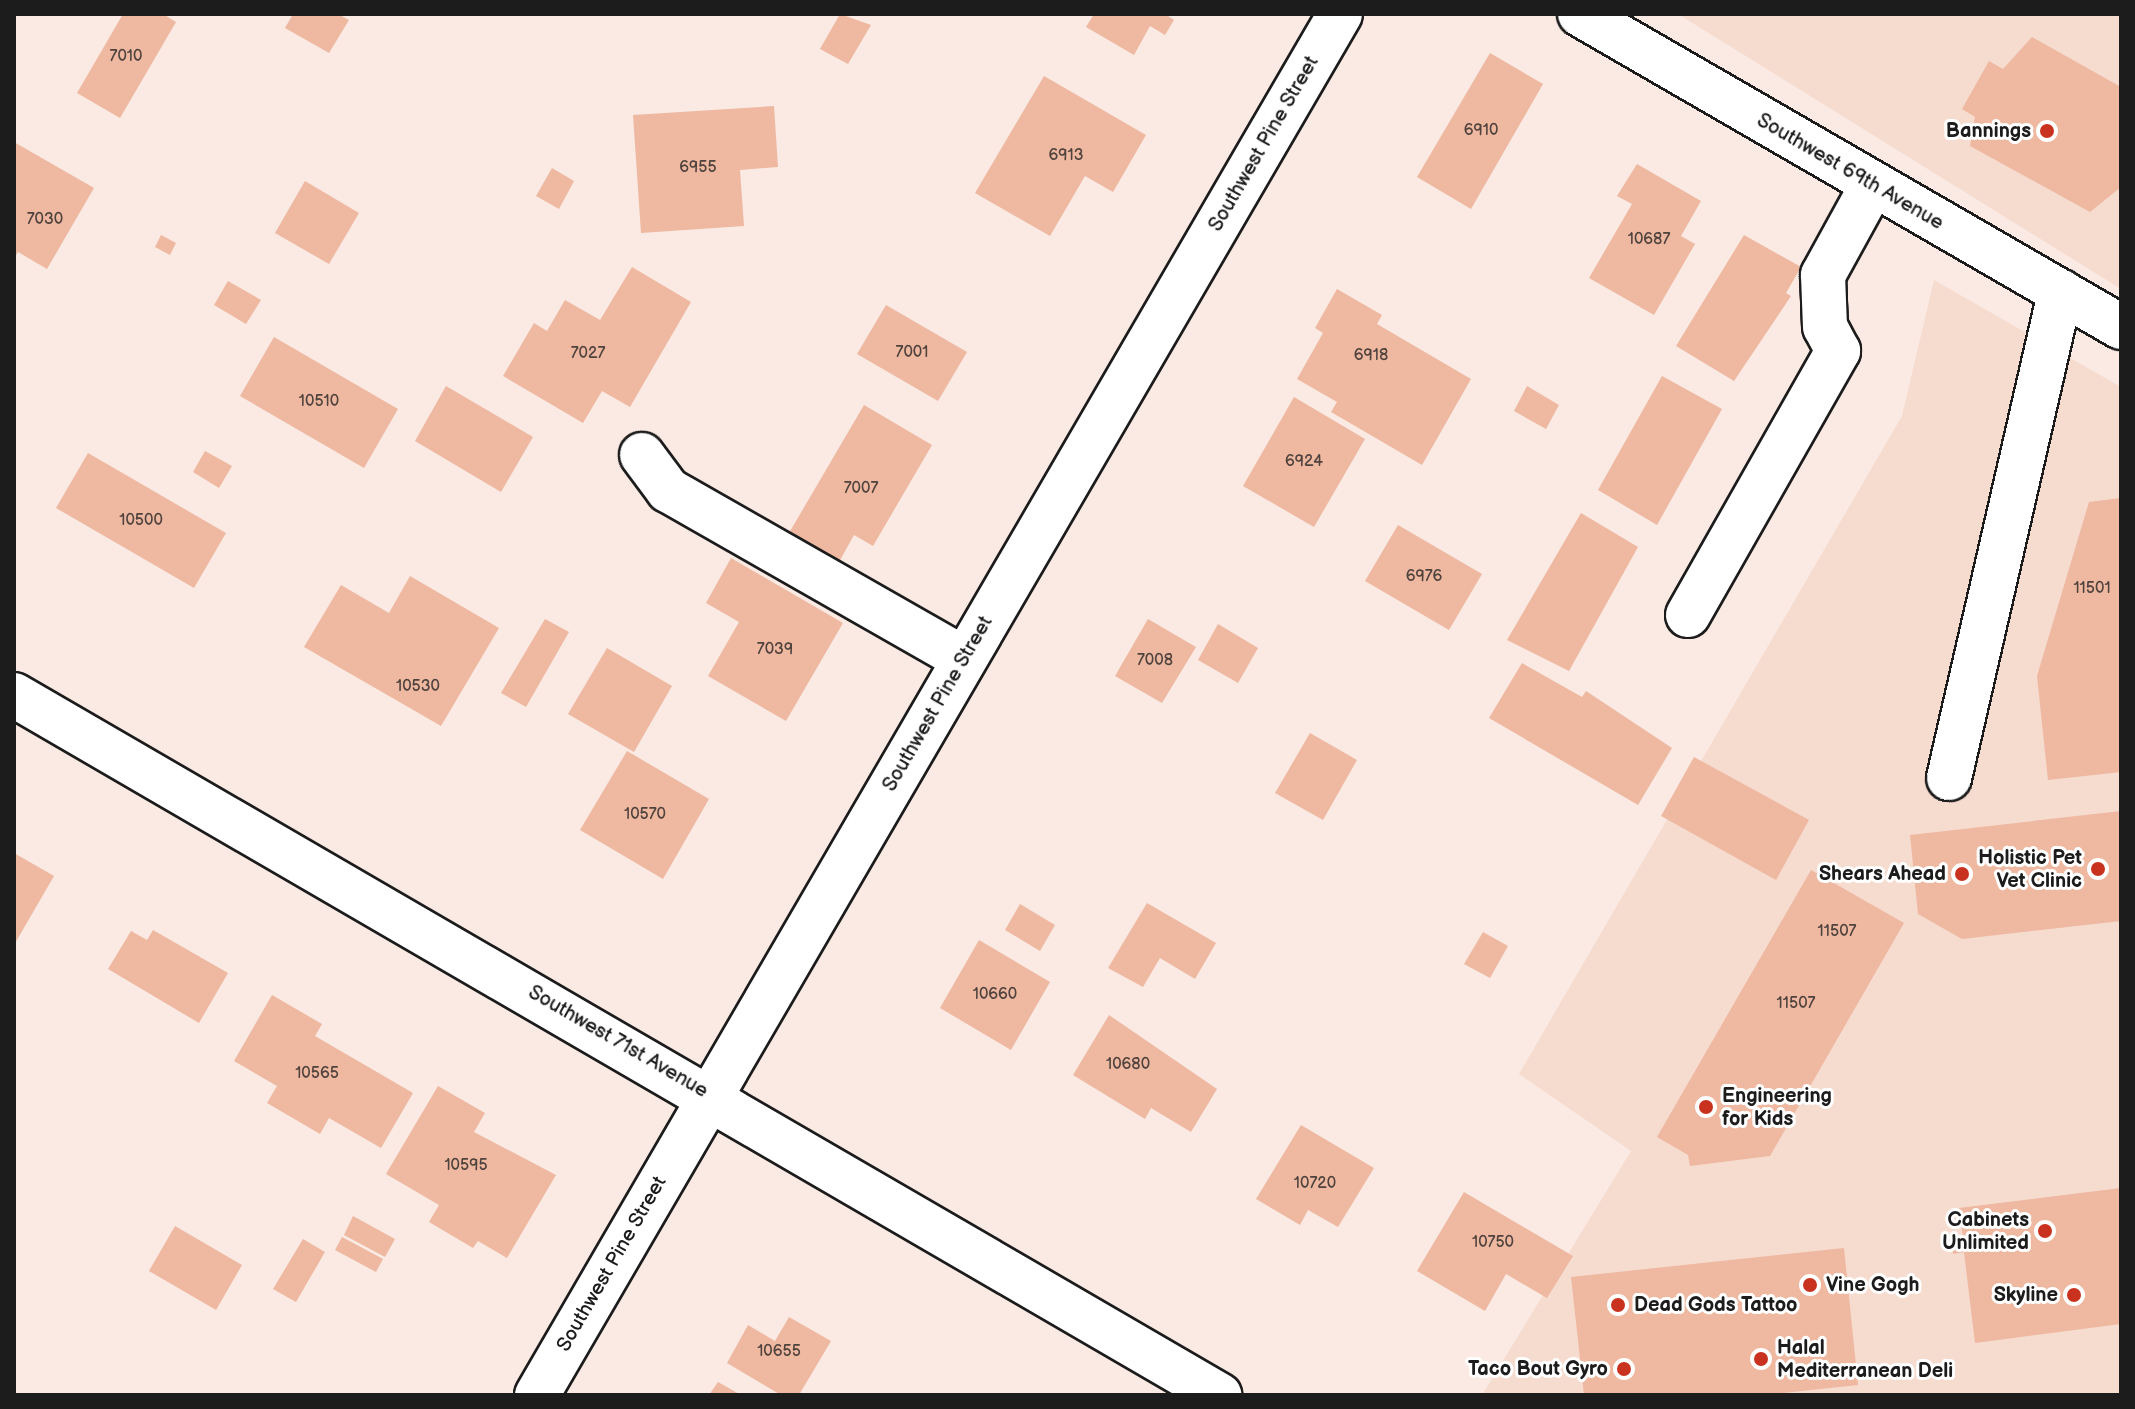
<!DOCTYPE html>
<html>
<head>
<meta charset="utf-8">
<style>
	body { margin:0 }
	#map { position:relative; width:2135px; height:1409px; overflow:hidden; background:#faeae3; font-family:"Balsamiq Sans",sans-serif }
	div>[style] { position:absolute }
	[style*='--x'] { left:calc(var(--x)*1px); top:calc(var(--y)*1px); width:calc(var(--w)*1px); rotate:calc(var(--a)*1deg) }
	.built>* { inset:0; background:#f6dbcf }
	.building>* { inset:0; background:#eeb8a1 }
	.roads { filter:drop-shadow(2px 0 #1c1c1c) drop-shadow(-2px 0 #1c1c1c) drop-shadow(0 2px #1c1c1c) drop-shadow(0 -2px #1c1c1c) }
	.minor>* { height:44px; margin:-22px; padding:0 22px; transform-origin:22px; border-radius:22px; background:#fff }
	.dots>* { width:22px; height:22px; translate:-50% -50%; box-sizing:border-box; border:4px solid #fff; border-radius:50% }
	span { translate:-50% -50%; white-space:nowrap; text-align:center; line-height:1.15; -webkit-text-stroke:6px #fff; paint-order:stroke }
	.number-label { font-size:16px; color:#50433d }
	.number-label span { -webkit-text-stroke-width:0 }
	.poi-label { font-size:20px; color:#1c1c1c; font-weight:700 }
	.right { translate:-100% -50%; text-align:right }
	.left { translate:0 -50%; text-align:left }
	.street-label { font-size:20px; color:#1c1c1c }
	.frame { position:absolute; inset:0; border:16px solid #1c1c1c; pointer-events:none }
</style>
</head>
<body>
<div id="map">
	<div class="built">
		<div style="clip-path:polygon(1678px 14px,2121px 14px,2121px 289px)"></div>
		<div style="clip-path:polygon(1934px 280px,2121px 387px,2121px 1395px,1482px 1395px,1631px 1151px,1519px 1074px,1902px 416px)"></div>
	</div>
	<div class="building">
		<div style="clip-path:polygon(123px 14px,163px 14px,176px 22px,120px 118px,77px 93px)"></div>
		<div style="clip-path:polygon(293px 14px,338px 14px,349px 20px,329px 53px,285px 28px)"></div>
		<div style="clip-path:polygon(840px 14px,871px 25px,848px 64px,820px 49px)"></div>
		<div style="clip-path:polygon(1094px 14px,1165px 14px,1174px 20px,1165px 35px,1150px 26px,1134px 55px,1086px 27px)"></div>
		<div style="clip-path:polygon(2032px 37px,2121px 87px,2121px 187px,2090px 212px,1970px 146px,1975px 117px,1962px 109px,1989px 61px,2003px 69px)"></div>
		<div style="clip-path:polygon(1490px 53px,1543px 84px,1471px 209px,1417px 177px)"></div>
		<div style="clip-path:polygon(1044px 76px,1146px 135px,1113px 192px,1085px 176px,1050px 236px,975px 193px)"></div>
		<div style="clip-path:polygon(774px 106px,778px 167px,740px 170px,744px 226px,641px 233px,633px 115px)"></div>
		<div style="clip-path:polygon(14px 142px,94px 188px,47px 269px,18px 252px,14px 258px)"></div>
		<div style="clip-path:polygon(1637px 164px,1701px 201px,1681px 236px,1695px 244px,1654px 315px,1589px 278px,1632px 204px,1617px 196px)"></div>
		<div style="clip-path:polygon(552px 168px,574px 181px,559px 209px,536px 196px)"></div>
		<div style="clip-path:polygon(305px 181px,359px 213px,329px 264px,275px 233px)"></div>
		<div style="clip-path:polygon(161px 235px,176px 243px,170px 255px,155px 247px)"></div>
		<div style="clip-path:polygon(1744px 235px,1801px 267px,1786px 293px,1791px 296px,1734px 381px,1676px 346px)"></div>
		<div style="clip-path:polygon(632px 267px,691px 302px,630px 407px,602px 391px,583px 423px,503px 376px,534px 323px,547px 331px,565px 300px,600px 320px)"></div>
		<div style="clip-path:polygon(228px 281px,261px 300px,246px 324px,214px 305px)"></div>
		<div style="clip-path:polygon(1337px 289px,1382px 315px,1377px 324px,1471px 379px,1422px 465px,1331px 412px,1337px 402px,1297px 379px,1323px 333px,1315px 328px)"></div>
		<div style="clip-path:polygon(886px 305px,967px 352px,938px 401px,857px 354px)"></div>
		<div style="clip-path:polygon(274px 337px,398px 409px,364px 468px,240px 396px)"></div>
		<div style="clip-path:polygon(1662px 376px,1722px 409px,1657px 525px,1598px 490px)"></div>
		<div style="clip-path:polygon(446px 386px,533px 437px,501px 492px,415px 441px)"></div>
		<div style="clip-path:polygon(1527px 386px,1559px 405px,1546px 429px,1514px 411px)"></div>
		<div style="clip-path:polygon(1294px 397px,1365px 439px,1314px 527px,1243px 486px)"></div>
		<div style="clip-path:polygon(864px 405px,932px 445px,873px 546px,854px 535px,839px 562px,789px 533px)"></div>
		<div style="clip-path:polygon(205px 451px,232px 466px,219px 488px,193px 472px)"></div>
		<div style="clip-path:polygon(88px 453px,226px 533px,194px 588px,56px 508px)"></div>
		<div style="clip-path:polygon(2121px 498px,2121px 772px,2048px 780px,2037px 676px,2089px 502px)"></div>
		<div style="clip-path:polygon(1581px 513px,1638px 547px,1569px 671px,1507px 640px)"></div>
		<div style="clip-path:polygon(1398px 525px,1482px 574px,1449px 630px,1365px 581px)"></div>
		<div style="clip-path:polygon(731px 558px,843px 623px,786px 721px,708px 676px,739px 622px,706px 603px)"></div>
		<div style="clip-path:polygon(410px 576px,499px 628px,441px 726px,304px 647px,341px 585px,389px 613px)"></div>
		<div style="clip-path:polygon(545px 619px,569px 632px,526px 707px,501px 693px)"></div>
		<div style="clip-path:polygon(1148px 619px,1196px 647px,1162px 703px,1115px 676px)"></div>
		<div style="clip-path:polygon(1218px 624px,1258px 648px,1238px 683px,1198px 660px)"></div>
		<div style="clip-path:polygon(607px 648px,672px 686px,634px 752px,568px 714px)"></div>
		<div style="clip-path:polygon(1522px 663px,1582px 697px,1586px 691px,1672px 748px,1638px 805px,1489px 718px)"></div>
		<div style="clip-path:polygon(1310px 733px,1357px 760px,1323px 820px,1275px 793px)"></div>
		<div style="clip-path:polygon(627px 751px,709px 799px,663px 879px,580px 830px)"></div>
		<div style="clip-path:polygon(1694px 757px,1809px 820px,1776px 880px,1661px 816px)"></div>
		<div style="clip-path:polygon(2121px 811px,2121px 921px,1962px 939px,1918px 914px,1910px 835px)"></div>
		<div style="clip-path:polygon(14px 853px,54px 876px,14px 945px)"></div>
		<div style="clip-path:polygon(1811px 870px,1904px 923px,1770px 1156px,1690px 1166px,1688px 1155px,1657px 1137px)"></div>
		<div style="clip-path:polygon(1147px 903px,1216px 943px,1195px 979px,1160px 958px,1143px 987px,1108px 968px)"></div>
		<div style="clip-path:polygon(1020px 904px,1055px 925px,1040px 951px,1005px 930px)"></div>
		<div style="clip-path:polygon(153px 930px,228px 973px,199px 1023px,108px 969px,131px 931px,147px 940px)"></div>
		<div style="clip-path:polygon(1483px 932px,1508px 946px,1490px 978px,1464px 964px)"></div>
		<div style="clip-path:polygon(979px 940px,1050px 982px,1011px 1050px,940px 1008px)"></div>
		<div style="clip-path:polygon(272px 995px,322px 1024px,315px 1036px,413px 1093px,381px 1148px,329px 1118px,320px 1134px,267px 1103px,277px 1086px,234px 1061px)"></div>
		<div style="clip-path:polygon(1109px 1015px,1217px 1089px,1191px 1132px,1151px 1108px,1145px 1119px,1073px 1075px)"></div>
		<div style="clip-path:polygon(438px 1086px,485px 1113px,474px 1132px,556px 1175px,507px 1258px,478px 1241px,473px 1248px,429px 1222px,439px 1205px,386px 1174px)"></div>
		<div style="clip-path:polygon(1301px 1125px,1374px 1168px,1338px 1227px,1308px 1210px,1300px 1225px,1256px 1199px)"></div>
		<div style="clip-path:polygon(2121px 1188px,2121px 1324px,1975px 1343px,1964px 1252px,1953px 1254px,1951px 1238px,1963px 1237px,1959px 1208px)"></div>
		<div style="clip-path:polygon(1464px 1192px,1573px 1256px,1547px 1298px,1506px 1274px,1485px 1311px,1417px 1271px)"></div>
		<div style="clip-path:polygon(353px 1216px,395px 1239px,385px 1257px,344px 1235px)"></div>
		<div style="clip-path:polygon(175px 1226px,242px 1265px,216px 1310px,149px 1271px)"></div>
		<div style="clip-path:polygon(342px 1237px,383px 1259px,376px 1272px,335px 1250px)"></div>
		<div style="clip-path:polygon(303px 1239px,325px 1252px,296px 1302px,273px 1289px)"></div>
		<div style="clip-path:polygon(1844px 1248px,1858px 1385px,1763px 1395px,1584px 1395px,1571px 1277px)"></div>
		<div style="clip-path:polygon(789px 1317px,831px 1341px,799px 1395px,781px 1395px,727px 1363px,748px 1325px,775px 1341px)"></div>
		<div style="clip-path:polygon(718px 1382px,741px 1395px,709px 1395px)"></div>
	</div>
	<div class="roads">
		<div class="minor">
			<div style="--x:1580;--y:14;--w:625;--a:30.05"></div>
			<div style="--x:642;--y:455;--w:44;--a:53.4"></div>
			<div style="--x:668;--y:490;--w:341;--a:29.7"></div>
			<div style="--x:1688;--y:615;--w:304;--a:-60.4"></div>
			<div style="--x:1838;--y:351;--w:27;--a:-118"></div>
			<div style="--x:1825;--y:327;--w:52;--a:-92.2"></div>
			<div style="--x:1823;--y:275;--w:102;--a:-61.2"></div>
			<div style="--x:14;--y:695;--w:1394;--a:30.15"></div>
			<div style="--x:1949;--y:778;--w:499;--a:-77.1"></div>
			<div style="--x:537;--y:1395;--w:1597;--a:-59.82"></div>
		</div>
	</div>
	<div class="dots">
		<div style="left:2047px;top:131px;background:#c8321e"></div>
		<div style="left:2098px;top:869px;background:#c8321e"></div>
		<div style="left:1962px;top:874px;background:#c8321e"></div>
		<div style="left:1706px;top:1107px;background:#c8321e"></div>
		<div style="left:2045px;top:1231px;background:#c8321e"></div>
		<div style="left:1810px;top:1285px;background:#c8321e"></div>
		<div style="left:2074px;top:1295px;background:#c8321e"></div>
		<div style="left:1618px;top:1305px;background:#c8321e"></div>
		<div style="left:1761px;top:1359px;background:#c8321e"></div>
		<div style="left:1624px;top:1369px;background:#c8321e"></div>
	</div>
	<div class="number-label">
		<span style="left:126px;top:57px">7010</span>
		<span style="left:1481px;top:131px">6910</span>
		<span style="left:1066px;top:156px">6913</span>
		<span style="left:698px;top:168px">6955</span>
		<span style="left:45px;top:220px">7030</span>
		<span style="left:1649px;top:240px">10687</span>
		<span style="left:912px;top:353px">7001</span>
		<span style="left:588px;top:354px">7027</span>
		<span style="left:1371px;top:356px">6918</span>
		<span style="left:319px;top:402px">10510</span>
		<span style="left:1304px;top:462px">6924</span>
		<span style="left:861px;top:489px">7007</span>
		<span style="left:141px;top:521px">10500</span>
		<span style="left:1424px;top:577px">6976</span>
		<span style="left:2092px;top:589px">11501</span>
		<span style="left:775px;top:650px">7039</span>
		<span style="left:1155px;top:661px">7008</span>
		<span style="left:418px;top:687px">10530</span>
		<span style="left:645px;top:815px">10570</span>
		<span style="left:1837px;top:932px">11507</span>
		<span style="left:995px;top:995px">10660</span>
		<span style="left:1796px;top:1004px">11507</span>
		<span style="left:1128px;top:1065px">10680</span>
		<span style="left:317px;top:1074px">10565</span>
		<span style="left:466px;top:1166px">10595</span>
		<span style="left:1315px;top:1184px">10720</span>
		<span style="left:1493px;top:1243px">10750</span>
		<span style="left:779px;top:1352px">10655</span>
	</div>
	<div class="poi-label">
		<span class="right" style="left:2031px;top:131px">Bannings</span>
		<span class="right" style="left:2082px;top:870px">Holistic Pet<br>Vet Clinic</span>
		<span class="right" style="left:1946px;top:874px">Shears Ahead</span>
		<span class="left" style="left:1722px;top:1108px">Engineering<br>for Kids</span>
		<span class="right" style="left:2029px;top:1232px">Cabinets<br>Unlimited</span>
		<span class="left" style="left:1826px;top:1285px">Vine Gogh</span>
		<span class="right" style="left:2058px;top:1295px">Skyline</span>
		<span class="left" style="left:1634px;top:1305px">Dead Gods Tattoo</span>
		<span class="left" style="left:1777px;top:1360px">Halal<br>Mediterranean Deli</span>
		<span class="right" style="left:1608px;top:1369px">Taco Bout Gyro</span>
	</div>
	<div class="street-label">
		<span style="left:1264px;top:144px;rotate:-60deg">Southwest Pine Street</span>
		<span style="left:1850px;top:172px;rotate:30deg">Southwest 69th Avenue</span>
		<span style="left:938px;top:704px;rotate:-60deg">Southwest Pine Street</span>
		<span style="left:618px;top:1042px;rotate:30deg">Southwest 71st Avenue</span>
		<span style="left:612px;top:1264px;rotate:-60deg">Southwest Pine Street</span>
	</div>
	<div class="frame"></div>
</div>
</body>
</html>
